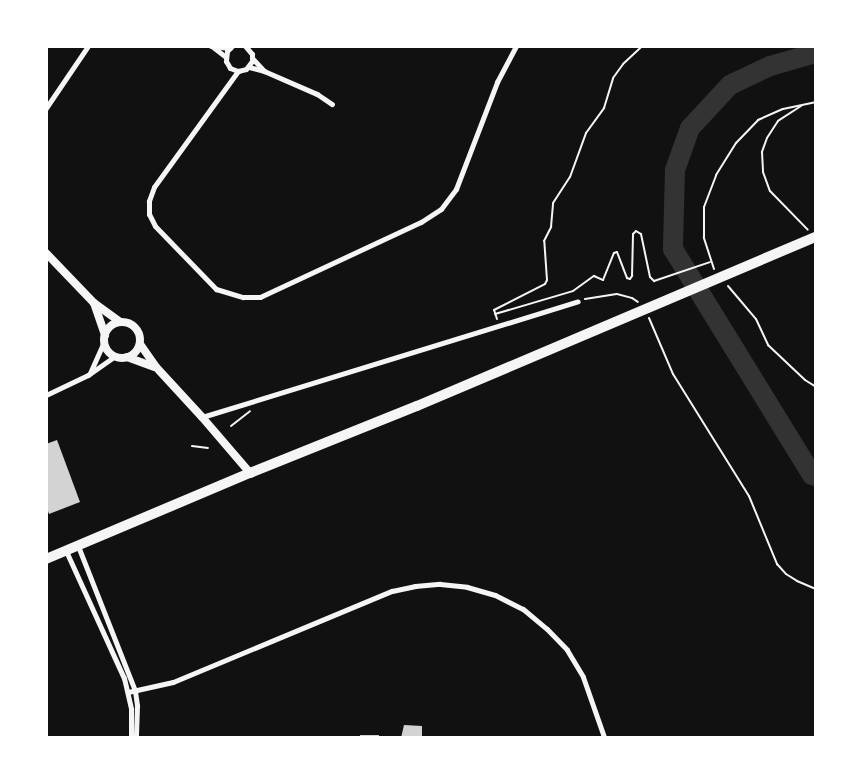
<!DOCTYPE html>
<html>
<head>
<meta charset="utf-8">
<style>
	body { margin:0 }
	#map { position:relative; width:862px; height:784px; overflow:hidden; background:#111; font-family:Quicksand,sans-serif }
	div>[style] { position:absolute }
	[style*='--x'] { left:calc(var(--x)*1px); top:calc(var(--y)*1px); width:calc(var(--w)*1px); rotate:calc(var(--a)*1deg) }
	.river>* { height:20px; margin:-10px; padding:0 10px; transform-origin:10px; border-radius:10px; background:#333 }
	.building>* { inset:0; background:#d3d3d3 }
	.path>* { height:2px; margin:-1px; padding:0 1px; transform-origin:1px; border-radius:1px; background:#f5f5f5 }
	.minor>* { height:5px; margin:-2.5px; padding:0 2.5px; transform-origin:2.5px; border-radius:2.5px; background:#f5f5f5 }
	.tertiary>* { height:8px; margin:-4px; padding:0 4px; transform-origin:4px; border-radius:4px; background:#f5f5f5 }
	.tertiary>.ring { margin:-4px; padding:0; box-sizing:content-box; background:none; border:8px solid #f5f5f5; border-radius:50% }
	.primary>* { height:10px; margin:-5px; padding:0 5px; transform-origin:5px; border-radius:5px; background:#f5f5f5 }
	span { translate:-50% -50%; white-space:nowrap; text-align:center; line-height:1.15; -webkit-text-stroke:4.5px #fff; paint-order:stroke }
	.frame { position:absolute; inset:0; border:48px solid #fff; pointer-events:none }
</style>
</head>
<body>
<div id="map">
	<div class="river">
		<div style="--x:816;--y:53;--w:48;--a:164.2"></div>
		<div style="--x:770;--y:66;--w:44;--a:154.6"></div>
		<div style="--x:730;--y:85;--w:59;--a:132.9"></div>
		<div style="--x:690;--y:128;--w:45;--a:109.7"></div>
		<div style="--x:675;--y:170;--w:79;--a:91.5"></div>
		<div style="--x:673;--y:249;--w:265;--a:58.4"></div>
		<div style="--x:812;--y:475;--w:4;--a:14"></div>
	</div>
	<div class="building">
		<div style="clip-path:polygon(57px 440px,80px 502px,49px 514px,46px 506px,46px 444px)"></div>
		<div style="clip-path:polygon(404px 725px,422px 726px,422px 738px,401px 738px)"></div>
		<div style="clip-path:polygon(360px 735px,379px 735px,379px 738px,360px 738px)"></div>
	</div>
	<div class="path">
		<div style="--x:801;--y:106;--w:27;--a:147"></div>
		<div style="--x:778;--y:121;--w:20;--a:123"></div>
		<div style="--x:767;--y:138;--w:15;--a:110"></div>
		<div style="--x:762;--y:152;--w:20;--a:87"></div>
		<div style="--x:763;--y:172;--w:20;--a:70"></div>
		<div style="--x:770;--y:191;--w:54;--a:45.7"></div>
		<div style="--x:714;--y:269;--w:33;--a:-108"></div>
		<div style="--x:704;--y:238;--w:31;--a:-90"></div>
		<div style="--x:704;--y:207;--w:34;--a:-69"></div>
		<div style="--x:716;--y:175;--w:38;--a:-58"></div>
		<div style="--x:736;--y:143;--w:32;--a:-46"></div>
		<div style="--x:758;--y:120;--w:27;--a:-24"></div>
		<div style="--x:783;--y:109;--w:34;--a:-12"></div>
		<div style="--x:728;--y:286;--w:43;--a:49.7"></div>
		<div style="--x:756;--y:319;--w:29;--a:65"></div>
		<div style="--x:768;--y:345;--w:51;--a:43.4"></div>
		<div style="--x:805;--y:380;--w:13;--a:32"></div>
		<div style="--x:585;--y:299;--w:32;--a:-9"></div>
		<div style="--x:617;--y:294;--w:16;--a:15"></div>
		<div style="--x:632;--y:298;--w:7;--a:34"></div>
		<div style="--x:495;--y:314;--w:81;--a:-16.4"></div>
		<div style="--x:573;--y:291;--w:26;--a:-36"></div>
		<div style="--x:594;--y:276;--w:10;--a:24"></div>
		<div style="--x:603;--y:280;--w:29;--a:-68"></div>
		<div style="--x:614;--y:253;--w:3;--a:-18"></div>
		<div style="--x:617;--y:252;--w:28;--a:69"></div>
		<div style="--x:627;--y:278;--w:3;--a:18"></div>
		<div style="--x:630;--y:279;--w:4;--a:-56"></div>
		<div style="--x:632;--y:276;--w:42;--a:-88.6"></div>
		<div style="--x:633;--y:234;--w:4;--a:-45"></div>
		<div style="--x:636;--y:231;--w:6;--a:31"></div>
		<div style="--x:641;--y:234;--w:44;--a:78.2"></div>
		<div style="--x:650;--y:277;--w:6;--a:45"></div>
		<div style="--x:654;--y:281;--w:59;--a:-18.7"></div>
		<div style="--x:649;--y:318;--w:61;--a:66.8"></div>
		<div style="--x:673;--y:374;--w:144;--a:58.1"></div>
		<div style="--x:749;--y:496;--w:74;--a:67.6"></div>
		<div style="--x:777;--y:564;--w:13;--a:48"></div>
		<div style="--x:786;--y:574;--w:13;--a:32"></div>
		<div style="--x:797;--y:581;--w:21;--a:23"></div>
		<div style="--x:497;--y:319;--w:9;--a:-108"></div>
		<div style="--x:494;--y:310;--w:57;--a:-27"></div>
		<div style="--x:545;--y:284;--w:4;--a:-63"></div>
		<div style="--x:547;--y:280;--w:39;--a:-94"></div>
		<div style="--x:544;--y:241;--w:16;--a:-63"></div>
		<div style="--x:551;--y:227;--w:24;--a:-85"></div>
		<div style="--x:553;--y:203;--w:31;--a:-57"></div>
		<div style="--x:570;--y:177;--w:47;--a:-70"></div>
		<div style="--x:586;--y:133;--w:31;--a:-54"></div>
		<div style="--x:604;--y:108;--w:31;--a:-73"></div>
		<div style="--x:613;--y:78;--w:17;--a:-54"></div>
		<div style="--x:623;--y:64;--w:26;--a:-43"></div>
		<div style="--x:231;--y:426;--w:24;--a:-38"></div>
		<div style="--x:192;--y:446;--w:16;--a:7"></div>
	</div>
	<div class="minor">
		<div style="--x:211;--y:46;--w:19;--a:6"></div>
		<div style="--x:232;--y:46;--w:7;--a:135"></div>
		<div style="--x:227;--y:51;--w:10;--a:96"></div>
		<div style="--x:226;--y:61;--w:8;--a:60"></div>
		<div style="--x:230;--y:68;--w:9;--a:21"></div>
		<div style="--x:238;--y:71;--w:8;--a:-14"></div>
		<div style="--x:246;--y:69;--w:10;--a:-53"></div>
		<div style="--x:252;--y:61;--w:7;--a:-90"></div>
		<div style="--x:252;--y:54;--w:11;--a:-131"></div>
		<div style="--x:213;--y:47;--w:16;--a:38"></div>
		<div style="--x:252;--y:58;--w:18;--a:47"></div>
		<div style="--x:249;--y:67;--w:16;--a:15"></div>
		<div style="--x:264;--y:71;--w:58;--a:23.5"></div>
		<div style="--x:317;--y:94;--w:18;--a:34"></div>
		<div style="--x:238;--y:71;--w:143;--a:125.9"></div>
		<div style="--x:154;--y:187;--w:15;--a:110"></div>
		<div style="--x:149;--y:201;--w:13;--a:90"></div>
		<div style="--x:149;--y:214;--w:13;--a:63"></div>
		<div style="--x:155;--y:226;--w:88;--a:45.9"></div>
		<div style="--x:216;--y:289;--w:28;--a:17"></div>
		<div style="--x:243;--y:297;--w:17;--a:0"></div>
		<div style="--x:260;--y:297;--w:178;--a:-25"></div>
		<div style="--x:421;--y:222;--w:24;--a:-33"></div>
		<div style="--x:441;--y:209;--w:25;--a:-53"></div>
		<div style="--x:456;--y:189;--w:115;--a:-69"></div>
		<div style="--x:497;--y:82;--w:41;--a:-62.2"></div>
		<div style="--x:46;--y:108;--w:75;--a:-55.9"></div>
		<div style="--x:90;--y:373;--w:35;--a:-66"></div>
		<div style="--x:46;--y:395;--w:47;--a:-25.5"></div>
		<div style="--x:88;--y:375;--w:33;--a:-35"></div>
		<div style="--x:202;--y:417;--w:393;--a:-17.1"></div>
		<div style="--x:78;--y:546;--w:156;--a:68.5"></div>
		<div style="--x:135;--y:691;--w:15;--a:82"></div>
		<div style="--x:137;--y:706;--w:32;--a:92"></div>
		<div style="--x:66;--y:551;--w:140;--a:65.5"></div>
		<div style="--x:124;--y:678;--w:32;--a:77"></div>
		<div style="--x:131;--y:709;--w:29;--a:90"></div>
		<div style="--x:128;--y:692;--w:46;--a:-12.5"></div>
		<div style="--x:173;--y:682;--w:237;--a:-22.6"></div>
		<div style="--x:392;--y:591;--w:24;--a:-12"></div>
		<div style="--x:415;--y:586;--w:25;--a:-5"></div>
		<div style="--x:440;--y:584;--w:27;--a:6"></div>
		<div style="--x:467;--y:587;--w:29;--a:16"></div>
		<div style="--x:495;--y:595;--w:31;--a:27"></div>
		<div style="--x:523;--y:609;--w:31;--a:40"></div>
		<div style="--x:547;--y:629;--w:29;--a:46"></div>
		<div style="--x:567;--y:650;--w:31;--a:59"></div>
		<div style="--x:583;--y:677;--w:64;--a:70.7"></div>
	</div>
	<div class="tertiary">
		<div style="--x:46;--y:253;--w:69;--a:46.2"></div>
		<div style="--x:94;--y:303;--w:32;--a:36"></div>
		<div style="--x:94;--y:303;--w:34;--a:71"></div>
		<div class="ring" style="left:104px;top:322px;width:28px;height:28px"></div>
		<div style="--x:140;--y:344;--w:28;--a:55"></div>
		<div style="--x:156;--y:367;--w:68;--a:47.4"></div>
		<div style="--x:202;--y:417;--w:74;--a:49.4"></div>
		<div style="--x:127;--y:357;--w:29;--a:20"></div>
	</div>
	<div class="primary">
		<div style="--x:46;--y:559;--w:221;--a:-22.9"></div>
		<div style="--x:250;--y:473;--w:180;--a:-21.9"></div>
		<div style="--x:417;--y:406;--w:433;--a:-23"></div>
	</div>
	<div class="frame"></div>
</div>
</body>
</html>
